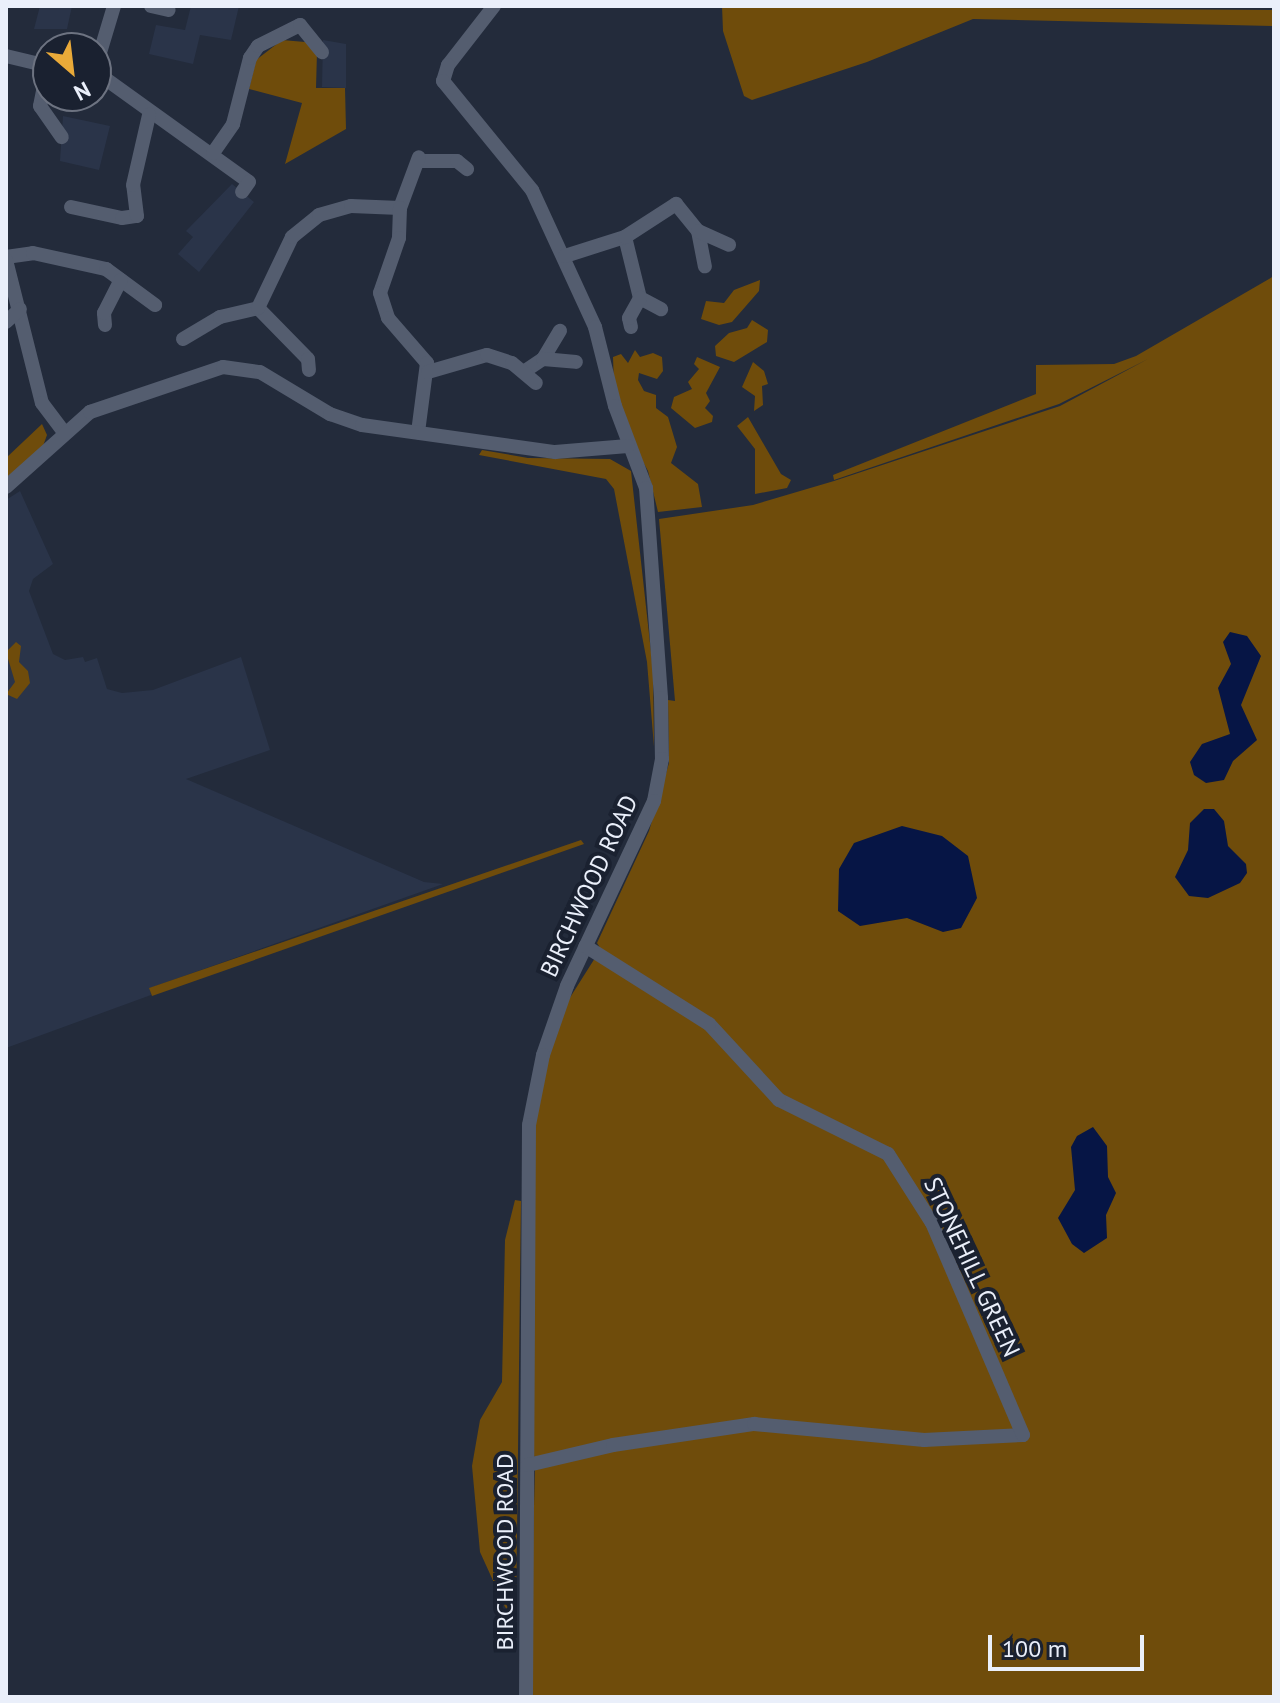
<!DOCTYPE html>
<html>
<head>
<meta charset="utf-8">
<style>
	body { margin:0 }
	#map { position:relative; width:1280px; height:1703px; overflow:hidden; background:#232b3b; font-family:"PT Sans",sans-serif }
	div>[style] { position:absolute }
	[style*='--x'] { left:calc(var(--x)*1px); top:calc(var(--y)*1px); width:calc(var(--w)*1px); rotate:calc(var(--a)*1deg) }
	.built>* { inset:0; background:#2a3449 }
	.green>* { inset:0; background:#6f4c0b }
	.water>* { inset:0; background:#061545 }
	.minor>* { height:14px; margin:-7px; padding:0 7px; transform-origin:7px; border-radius:7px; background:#545d6f }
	span { translate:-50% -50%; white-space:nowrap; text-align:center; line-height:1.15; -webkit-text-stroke:8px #1a2130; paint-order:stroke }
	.street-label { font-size:24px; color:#eaeffa }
	.frame { position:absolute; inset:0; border:8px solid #eaeffa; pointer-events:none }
	.north { position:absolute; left:32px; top:32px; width:80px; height:80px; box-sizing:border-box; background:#1a2130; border:2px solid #6d7381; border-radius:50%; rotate:152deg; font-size:22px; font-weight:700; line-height:32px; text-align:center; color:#eaeffa }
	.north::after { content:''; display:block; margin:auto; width:28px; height:36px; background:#eaaa39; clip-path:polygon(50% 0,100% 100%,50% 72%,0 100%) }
	.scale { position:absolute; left:988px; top:1635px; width:156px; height:36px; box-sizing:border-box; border:4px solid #eaeffa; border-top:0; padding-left:10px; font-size:24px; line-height:28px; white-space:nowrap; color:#eaeffa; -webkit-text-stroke:6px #1a2130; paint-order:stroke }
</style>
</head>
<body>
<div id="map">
	<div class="built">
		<div style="clip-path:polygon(40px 6px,72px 6px,67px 29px,34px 29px)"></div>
		<div style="clip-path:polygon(191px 6px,239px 6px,231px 40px,200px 35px,193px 64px,149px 54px,156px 25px,185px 30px)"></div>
		<div style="clip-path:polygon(323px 40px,346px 44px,346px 88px,322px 87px)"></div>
		<div style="clip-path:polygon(63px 116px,110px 126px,99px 170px,60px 161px)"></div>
		<div style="clip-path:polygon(232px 184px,254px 202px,199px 272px,178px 254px,193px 237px,186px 231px)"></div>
		<div style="clip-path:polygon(20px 491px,53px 564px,33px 579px,29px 591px,53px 654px,65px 660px,83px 657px,85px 662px,97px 658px,107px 689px,122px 693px,153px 690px,241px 657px,270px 750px,186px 779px,424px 882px,443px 884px,150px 988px,151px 995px,6px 1048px,6px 500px)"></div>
	</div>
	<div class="green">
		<div style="clip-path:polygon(722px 6px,1274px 10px,1274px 26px,973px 19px,867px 62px,752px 100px,744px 96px,723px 31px)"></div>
		<div style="clip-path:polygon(282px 40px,305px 42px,317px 52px,316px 88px,345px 88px,346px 129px,285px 164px,302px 103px,249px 89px,256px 60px)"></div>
		<div style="clip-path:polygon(1274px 276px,1274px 1697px,529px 1697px,535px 1468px,525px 1332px,526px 1171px,552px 1026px,595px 958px,609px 962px,597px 943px,649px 831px,669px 763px,668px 700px,675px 701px,659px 519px,753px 505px,834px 481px,1060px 406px,1148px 359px,1059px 404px,834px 480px,833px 475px,1036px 394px,1036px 365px,1114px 364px,1136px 356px)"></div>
		<div style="clip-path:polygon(760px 280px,759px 291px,732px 322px,719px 325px,701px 319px,706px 301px,724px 303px,734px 290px)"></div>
		<div style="clip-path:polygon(752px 320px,768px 330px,767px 342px,734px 362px,716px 356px,715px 346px,729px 333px,747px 328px)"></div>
		<div style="clip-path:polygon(635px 350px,640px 357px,653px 353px,662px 357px,663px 371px,657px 379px,639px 373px,638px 380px,644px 391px,656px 395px,656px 408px,668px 417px,677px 447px,671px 463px,698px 484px,702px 507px,658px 512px,648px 471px,632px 442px,614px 386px,613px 357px,621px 354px,628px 363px)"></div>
		<div style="clip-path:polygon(697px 357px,720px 367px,706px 393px,710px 401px,705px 408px,713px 416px,712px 422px,695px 428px,671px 408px,674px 397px,692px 389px,688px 382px,699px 369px,694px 364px)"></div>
		<div style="clip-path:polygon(753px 362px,764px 371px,768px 384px,762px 386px,763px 405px,754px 411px,755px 396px,742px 387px)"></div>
		<div style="clip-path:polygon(748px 417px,781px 474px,791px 480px,787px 488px,755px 494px,755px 449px,737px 426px)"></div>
		<div style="clip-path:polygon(42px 424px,47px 435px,43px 446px,6px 481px,6px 458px)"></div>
		<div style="clip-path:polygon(482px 450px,528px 458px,610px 459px,631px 471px,653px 670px,654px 747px,647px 662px,614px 489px,606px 479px,479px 455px)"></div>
		<div style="clip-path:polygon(16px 642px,21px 646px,19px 662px,28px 671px,30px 683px,17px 699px,6px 694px,15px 682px,6px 652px)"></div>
		<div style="clip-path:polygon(581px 840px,584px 844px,152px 996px,149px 988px)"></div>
		<div style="clip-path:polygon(515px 1200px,521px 1201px,516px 1619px,505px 1607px,480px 1552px,472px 1466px,480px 1420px,502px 1382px,505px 1240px)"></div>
	</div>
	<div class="water">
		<div style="clip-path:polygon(1230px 632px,1247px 636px,1261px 656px,1241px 705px,1257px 740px,1233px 761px,1224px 780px,1206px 783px,1194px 775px,1190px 762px,1202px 744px,1230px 734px,1218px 688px,1231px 664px,1223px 642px)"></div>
		<div style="clip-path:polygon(1204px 809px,1214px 809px,1224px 821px,1228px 846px,1246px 864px,1247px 873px,1240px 883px,1208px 898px,1189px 896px,1175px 877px,1188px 850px,1190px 823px)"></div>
		<div style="clip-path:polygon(902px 826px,942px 836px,968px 856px,977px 898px,961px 928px,943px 932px,907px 918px,860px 926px,838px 911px,839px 869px,854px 843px)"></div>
		<div style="clip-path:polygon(1093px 1127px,1107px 1146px,1108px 1177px,1116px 1193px,1106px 1215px,1107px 1238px,1084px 1253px,1072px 1244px,1058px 1218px,1075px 1190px,1071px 1147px,1077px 1136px)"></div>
	</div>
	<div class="minor">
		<div style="--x:151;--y:6;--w:18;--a:13"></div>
		<div style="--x:494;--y:6;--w:75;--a:127.9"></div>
		<div style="--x:448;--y:65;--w:17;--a:107"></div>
		<div style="--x:443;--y:81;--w:141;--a:50.8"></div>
		<div style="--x:532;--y:190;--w:151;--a:65.3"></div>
		<div style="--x:595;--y:327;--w:81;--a:75.8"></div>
		<div style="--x:615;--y:406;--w:88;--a:69.3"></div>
		<div style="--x:646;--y:488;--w:211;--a:85.9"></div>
		<div style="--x:661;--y:698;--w:61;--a:89.1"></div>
		<div style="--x:662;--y:759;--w:43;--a:100.8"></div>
		<div style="--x:654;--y:801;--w:204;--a:115.2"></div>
		<div style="--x:567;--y:986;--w:73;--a:109.2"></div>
		<div style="--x:543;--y:1055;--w:71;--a:101.3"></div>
		<div style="--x:529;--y:1125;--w:572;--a:90.3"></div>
		<div style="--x:6;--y:56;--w:43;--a:13.4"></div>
		<div style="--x:48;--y:66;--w:41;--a:101.3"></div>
		<div style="--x:40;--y:106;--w:38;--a:55"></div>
		<div style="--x:96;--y:66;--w:63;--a:-73.3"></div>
		<div style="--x:96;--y:72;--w:188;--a:35.7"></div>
		<div style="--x:249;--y:182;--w:12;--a:125"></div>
		<div style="--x:213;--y:153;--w:35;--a:-55"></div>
		<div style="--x:233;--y:124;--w:68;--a:-75.6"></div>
		<div style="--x:250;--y:58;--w:14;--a:-56"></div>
		<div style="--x:258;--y:46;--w:47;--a:-26.6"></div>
		<div style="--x:300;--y:25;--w:35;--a:51"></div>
		<div style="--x:418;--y:161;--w:39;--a:0"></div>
		<div style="--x:457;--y:161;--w:13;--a:39"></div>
		<div style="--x:71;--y:207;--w:52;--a:12.2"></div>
		<div style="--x:122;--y:218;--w:15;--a:-8"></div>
		<div style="--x:137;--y:216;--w:31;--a:-97"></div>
		<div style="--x:133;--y:185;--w:72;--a:-77.1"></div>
		<div style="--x:400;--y:208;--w:54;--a:-69.6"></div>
		<div style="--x:698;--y:231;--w:36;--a:79"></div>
		<div style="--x:625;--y:237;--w:63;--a:76.2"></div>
		<div style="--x:640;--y:298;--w:24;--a:28"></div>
		<div style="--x:565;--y:256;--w:63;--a:-17.6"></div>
		<div style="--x:625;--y:237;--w:61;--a:-32.9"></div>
		<div style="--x:676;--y:204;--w:35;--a:51"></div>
		<div style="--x:698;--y:231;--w:34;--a:24"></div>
		<div style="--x:6;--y:257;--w:27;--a:-8"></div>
		<div style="--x:33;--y:253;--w:75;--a:12.4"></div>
		<div style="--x:106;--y:269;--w:61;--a:36.3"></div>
		<div style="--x:6;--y:260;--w:147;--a:75.9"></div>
		<div style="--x:42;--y:403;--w:36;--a:53"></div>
		<div style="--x:258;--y:308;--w:71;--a:45.6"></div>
		<div style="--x:308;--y:359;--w:11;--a:85"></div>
		<div style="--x:6;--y:322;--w:19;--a:-43"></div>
		<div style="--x:105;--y:325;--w:12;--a:-95"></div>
		<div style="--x:104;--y:313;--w:37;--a:-63"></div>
		<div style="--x:631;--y:327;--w:9;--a:-103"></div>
		<div style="--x:629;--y:318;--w:23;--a:-61"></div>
		<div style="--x:183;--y:339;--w:43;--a:-30.7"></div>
		<div style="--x:220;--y:317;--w:39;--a:-13"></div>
		<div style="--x:258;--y:308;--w:79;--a:-64.4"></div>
		<div style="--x:292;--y:237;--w:35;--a:-39"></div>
		<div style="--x:319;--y:215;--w:33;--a:-16"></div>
		<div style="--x:351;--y:206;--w:49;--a:2.3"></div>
		<div style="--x:400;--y:208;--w:30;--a:92"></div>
		<div style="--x:399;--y:238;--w:58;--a:109.1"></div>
		<div style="--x:380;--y:293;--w:26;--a:72"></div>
		<div style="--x:388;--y:318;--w:60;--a:49.1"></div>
		<div style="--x:427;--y:363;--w:70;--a:97.4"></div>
		<div style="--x:543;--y:359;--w:33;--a:-59"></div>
		<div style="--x:525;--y:371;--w:22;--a:-34"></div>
		<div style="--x:543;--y:359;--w:33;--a:5"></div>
		<div style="--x:428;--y:372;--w:61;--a:-16.1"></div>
		<div style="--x:487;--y:355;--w:26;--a:18"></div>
		<div style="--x:512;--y:363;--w:31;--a:40"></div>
		<div style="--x:6;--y:487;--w:113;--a:-41.8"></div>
		<div style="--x:90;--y:412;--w:140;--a:-18.7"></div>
		<div style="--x:223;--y:367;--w:37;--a:8"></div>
		<div style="--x:260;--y:372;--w:82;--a:31"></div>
		<div style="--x:330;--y:414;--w:34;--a:19"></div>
		<div style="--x:362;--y:425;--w:195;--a:8"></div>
		<div style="--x:555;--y:452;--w:73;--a:-4.7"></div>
		<div style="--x:528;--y:1465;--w:87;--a:-13.2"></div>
		<div style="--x:613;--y:1445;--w:143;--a:-8.5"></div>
		<div style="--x:754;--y:1424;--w:171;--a:5.4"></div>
		<div style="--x:924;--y:1440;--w:99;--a:-2.9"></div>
		<div style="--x:1023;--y:1435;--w:231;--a:-113.2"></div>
		<div style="--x:932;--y:1223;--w:82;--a:-122.5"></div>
		<div style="--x:888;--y:1154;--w:122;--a:-153.6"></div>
		<div style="--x:779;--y:1100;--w:103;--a:-132.6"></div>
		<div style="--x:709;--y:1024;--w:146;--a:-147.8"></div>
	</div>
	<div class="street-label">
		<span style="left:589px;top:886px;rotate:-65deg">BIRCHWOOD ROAD</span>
		<span style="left:972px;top:1267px;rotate:65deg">STONEHILL GREEN</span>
		<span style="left:505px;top:1552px;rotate:-90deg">BIRCHWOOD ROAD</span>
	</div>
	<div class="frame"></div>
	<div class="north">N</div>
	<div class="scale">100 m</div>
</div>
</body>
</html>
